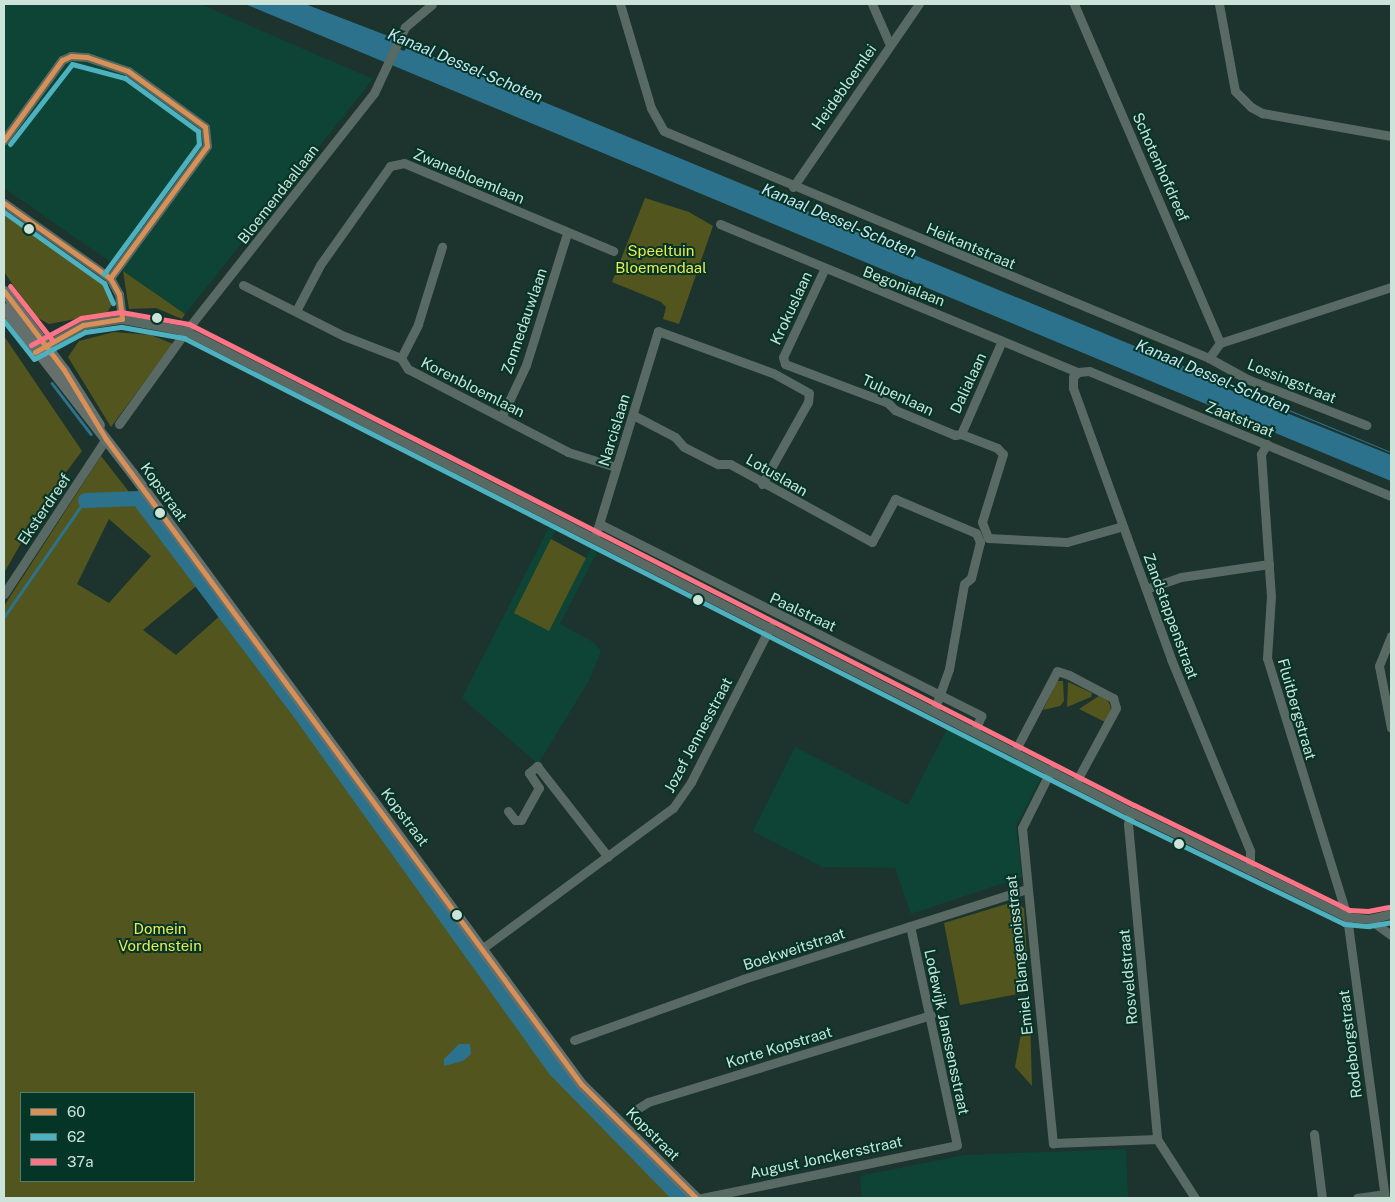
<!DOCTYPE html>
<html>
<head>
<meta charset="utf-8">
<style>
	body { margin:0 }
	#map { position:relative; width:1395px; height:1202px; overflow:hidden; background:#1c342d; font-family:"Public Sans",sans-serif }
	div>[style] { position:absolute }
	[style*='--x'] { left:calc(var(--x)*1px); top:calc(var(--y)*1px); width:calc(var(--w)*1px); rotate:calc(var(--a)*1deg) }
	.built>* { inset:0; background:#0d4435 }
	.green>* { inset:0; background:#52561e }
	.water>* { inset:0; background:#2d728d }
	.pier>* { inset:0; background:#1c342d }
	.stream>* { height:2.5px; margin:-1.25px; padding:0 1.25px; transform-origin:1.25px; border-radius:1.25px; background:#2d728d }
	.river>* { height:15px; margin:-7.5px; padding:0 7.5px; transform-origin:7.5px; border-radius:7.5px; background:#2d728d }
	.minor>* { height:9px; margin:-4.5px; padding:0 4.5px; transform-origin:4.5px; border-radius:4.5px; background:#586a63 }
	.major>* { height:11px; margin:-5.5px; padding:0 5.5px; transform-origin:5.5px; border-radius:5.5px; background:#65706d }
	.bus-1>* { height:5px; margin:-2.5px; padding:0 2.5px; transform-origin:2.5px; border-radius:2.5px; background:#d89057 }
	.bus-2>* { height:5px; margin:-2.5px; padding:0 2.5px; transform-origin:2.5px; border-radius:2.5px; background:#4db1bf }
	.bus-3>* { height:5px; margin:-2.5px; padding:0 2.5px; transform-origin:2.5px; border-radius:2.5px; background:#fc7485 }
	.dots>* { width:14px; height:14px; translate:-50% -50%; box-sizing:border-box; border:2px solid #043527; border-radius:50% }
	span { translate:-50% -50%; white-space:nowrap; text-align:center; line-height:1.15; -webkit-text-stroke:4px #043527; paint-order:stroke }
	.street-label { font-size:15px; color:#cce3d9 }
	.park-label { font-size:15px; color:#ecea4d }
	.water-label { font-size:16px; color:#c8e3f1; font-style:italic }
	.frame { position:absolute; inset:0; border:5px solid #cce3d9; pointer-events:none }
	.legend { position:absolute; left:20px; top:1092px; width:175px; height:90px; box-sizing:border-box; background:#043527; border:1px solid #547b6e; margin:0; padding:6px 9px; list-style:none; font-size:15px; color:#cce3d9 }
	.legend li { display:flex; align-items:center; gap:10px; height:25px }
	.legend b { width:25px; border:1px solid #547b6e }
</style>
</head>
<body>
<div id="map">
	<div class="built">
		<div style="clip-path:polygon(4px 4px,200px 4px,373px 79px,185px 314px,4px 188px)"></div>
		<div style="clip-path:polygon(549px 527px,556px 530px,551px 539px,586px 558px,592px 547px,598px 550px,560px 624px,595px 643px,601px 652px,588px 682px,538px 764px,462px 698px)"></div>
		<div style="clip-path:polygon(949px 725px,1044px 772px,1016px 826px,1022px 877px,911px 914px,895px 868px,822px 867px,753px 831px,795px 747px,908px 805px)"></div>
		<div style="clip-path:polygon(1126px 1149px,1128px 1198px,862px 1198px,860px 1176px,965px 1155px)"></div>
	</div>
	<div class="green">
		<div style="clip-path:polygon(645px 198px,689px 212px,713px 226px,679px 324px,663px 319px,666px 307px,661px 302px,612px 282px)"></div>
		<div style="clip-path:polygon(4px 215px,108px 288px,114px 301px,107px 313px,49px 324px,36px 317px,4px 272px)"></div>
		<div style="clip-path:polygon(123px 271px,185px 314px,182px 319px,156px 308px,129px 309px)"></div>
		<div style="clip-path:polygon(114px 332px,151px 335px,173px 344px,111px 427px,68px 357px,79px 341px)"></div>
		<div style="clip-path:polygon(4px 336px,82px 451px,48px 496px,4px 573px)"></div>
		<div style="clip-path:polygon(evenodd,101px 456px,200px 583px,143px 630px,176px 655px,223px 613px,558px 1067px,685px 1198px,4px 1198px,4px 606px,101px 456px,109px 519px,151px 556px,109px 603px,77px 584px,109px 519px,101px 456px,21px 1093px,194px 1093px,194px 1181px,21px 1181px,21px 1093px)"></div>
		<div style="clip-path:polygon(551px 539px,586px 558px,549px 631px,514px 613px)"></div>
		<div style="clip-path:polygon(1057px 681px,1063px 681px,1064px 701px,1060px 706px,1043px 710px)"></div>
		<div style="clip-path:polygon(1068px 682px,1092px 693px,1091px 697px,1067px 707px)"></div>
		<div style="clip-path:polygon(1099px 696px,1108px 701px,1111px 708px,1105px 722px,1079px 709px)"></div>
		<div style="clip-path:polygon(1013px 902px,1024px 908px,1029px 992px,960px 1005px,944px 923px)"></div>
		<div style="clip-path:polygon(1024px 1017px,1030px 1017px,1032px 1086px,1015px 1067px)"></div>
	</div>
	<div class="water">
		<div style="clip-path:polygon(245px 4px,305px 4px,396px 39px,394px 47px,404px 51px,408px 46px,1391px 452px,1391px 481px)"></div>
		<div style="clip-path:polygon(459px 1044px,470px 1044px,471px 1054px,463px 1061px,444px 1066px,444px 1059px)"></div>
	</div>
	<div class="pier">
		<div style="clip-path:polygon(1221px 383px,1391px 453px,1391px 455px,1220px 386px)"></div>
	</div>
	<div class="stream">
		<div style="--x:52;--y:383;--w:64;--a:52.6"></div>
		<div style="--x:4;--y:617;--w:142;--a:-55.3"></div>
	</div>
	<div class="river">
		<div style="--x:85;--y:500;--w:53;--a:-2.2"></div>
		<div style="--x:138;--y:498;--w:278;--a:53"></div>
		<div style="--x:305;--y:720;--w:431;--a:54.4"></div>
		<div style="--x:556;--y:1070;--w:179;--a:45.7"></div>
	</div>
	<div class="minor">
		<div style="--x:620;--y:4;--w:109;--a:73.4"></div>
		<div style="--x:651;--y:108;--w:26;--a:61"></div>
		<div style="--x:664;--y:131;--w:590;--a:22.61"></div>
		<div style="--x:1209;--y:358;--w:43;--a:28.9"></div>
		<div style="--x:1247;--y:379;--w:128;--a:21.1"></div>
		<div style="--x:872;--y:4;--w:45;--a:66.3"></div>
		<div style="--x:1074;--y:4;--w:369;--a:66.7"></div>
		<div style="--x:1219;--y:4;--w:88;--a:79.6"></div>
		<div style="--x:1235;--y:91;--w:23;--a:45"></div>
		<div style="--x:1251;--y:107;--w:13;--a:29"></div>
		<div style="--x:1262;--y:113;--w:131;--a:10.1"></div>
		<div style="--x:4;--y:140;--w:99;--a:-54.1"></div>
		<div style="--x:62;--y:60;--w:10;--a:-24"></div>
		<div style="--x:71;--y:56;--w:16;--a:4"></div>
		<div style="--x:87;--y:57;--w:43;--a:18.9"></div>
		<div style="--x:128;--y:71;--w:95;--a:36"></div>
		<div style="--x:205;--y:127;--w:19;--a:84"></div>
		<div style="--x:207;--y:146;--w:164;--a:126.3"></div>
		<div style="--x:793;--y:187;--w:222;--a:-55.5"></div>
		<div style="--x:4;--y:203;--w:130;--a:35.3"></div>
		<div style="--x:110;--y:278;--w:18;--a:61"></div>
		<div style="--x:119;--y:294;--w:25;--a:83"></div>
		<div style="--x:720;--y:224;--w:387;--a:22.5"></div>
		<div style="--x:824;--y:270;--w:96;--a:115.2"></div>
		<div style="--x:783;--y:357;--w:7;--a:74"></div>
		<div style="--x:785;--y:364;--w:110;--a:20.7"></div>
		<div style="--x:888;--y:403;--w:10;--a:45"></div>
		<div style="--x:895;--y:410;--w:65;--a:22.6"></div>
		<div style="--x:955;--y:435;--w:6;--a:-9"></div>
		<div style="--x:961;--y:434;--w:39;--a:21"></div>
		<div style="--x:997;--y:448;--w:8;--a:45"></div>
		<div style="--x:1003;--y:454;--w:71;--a:107.2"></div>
		<div style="--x:982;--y:522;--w:17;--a:69"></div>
		<div style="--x:988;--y:538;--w:79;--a:2.9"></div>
		<div style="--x:1067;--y:542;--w:58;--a:-15.9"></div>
		<div style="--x:243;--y:285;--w:113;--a:26.8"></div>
		<div style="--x:344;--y:336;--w:61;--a:21.1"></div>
		<div style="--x:401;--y:358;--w:13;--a:58"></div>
		<div style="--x:408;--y:369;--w:180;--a:27.4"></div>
		<div style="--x:568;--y:452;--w:50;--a:17.4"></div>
		<div style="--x:296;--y:311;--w:52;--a:-62.4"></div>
		<div style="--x:320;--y:265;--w:121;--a:-54.7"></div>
		<div style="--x:390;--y:166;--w:14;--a:-12"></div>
		<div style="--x:404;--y:163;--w:227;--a:22.8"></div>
		<div style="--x:41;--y:348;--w:48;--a:-28.7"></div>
		<div style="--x:83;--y:325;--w:39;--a:-9"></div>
		<div style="--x:122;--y:319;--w:65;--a:10.6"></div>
		<div style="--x:186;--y:331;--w:1060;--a:26.98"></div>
		<div style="--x:1131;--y:812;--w:240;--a:25.9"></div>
		<div style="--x:1347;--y:917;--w:22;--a:5"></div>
		<div style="--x:1369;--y:919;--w:23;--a:-13"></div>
		<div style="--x:401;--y:358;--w:38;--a:-63"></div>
		<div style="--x:418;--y:324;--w:81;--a:-72.7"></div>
		<div style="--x:1209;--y:358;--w:19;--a:-54"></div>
		<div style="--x:1220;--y:343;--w:180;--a:-18.1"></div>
		<div style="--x:1078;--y:372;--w:7;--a:135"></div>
		<div style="--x:1073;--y:377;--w:11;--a:90"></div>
		<div style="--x:1073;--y:388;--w:288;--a:70.1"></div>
		<div style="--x:1171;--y:659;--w:208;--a:67.6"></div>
		<div style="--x:1250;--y:851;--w:19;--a:90"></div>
		<div style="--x:1078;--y:372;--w:11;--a:-5"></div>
		<div style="--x:1089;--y:371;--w:327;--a:22.5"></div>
		<div style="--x:633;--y:415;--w:47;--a:27.6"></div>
		<div style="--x:675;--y:437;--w:13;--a:48"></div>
		<div style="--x:684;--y:447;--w:38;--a:27"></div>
		<div style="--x:718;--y:464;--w:12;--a:0"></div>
		<div style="--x:730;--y:464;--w:162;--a:28.8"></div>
		<div style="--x:872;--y:542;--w:49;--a:-61.9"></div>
		<div style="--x:895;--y:499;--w:88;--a:22.8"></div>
		<div style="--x:976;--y:533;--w:10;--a:66"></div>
		<div style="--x:980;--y:542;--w:37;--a:104"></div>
		<div style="--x:971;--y:578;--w:9;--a:139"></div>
		<div style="--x:964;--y:584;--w:86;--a:100"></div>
		<div style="--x:949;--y:669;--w:45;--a:109.7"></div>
		<div style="--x:502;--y:416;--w:56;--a:-64.8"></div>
		<div style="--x:526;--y:365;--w:138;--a:-72.7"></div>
		<div style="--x:119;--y:424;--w:115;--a:-54.2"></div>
		<div style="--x:186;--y:331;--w:303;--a:-51.7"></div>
		<div style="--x:374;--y:93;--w:73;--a:-64.8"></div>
		<div style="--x:405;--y:27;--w:35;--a:-40"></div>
		<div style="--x:961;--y:434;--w:99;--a:-66.3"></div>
		<div style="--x:1267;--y:444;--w:12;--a:121"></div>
		<div style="--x:1261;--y:454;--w:142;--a:86"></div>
		<div style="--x:1271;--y:596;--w:62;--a:93.7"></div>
		<div style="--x:1267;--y:658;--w:271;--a:72.8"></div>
		<div style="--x:1347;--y:917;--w:284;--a:82.3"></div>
		<div style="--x:600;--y:524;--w:427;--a:26.7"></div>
		<div style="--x:981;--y:716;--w:16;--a:112"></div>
		<div style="--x:595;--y:537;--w:215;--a:-73"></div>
		<div style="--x:658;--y:331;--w:122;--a:20.1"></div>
		<div style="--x:773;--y:373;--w:41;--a:29.1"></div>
		<div style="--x:809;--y:393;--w:9;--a:96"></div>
		<div style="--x:808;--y:402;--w:94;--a:119.3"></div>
		<div style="--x:1146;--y:589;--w:37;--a:-19"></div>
		<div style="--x:1181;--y:577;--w:89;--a:-8.4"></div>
		<div style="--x:4;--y:594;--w:186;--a:-56.7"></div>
		<div style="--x:1391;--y:636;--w:32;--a:112"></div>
		<div style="--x:1379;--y:666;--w:63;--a:79"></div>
		<div style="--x:1015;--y:751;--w:90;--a:-62.3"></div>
		<div style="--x:1057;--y:671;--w:13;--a:18"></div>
		<div style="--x:1069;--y:675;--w:50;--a:27.6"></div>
		<div style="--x:1113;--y:698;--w:10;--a:73"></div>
		<div style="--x:1116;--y:708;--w:84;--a:118.4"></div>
		<div style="--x:1051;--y:770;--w:65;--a:116.6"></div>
		<div style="--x:1022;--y:828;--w:317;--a:84.4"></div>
		<div style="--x:1053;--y:1143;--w:104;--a:-2.2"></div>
		<div style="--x:508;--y:811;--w:11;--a:52"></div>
		<div style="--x:515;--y:820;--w:6;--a:0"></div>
		<div style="--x:521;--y:820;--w:37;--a:-61"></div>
		<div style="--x:539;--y:788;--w:18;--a:-124"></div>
		<div style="--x:529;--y:773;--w:11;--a:-41"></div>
		<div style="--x:537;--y:766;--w:115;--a:52"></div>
		<div style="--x:1131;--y:812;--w:12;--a:104"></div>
		<div style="--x:1128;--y:824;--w:316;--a:84.7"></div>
		<div style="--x:1369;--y:919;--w:27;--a:36"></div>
		<div style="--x:483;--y:948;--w:236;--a:-36.4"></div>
		<div style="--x:673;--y:808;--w:32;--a:-55"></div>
		<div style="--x:691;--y:782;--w:174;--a:-63"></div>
		<div style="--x:574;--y:1040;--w:180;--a:-19.8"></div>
		<div style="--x:743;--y:979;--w:297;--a:-17.6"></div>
		<div style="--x:637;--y:1109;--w:13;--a:-32"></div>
		<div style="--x:648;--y:1102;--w:296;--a:-17.1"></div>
		<div style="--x:1314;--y:1134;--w:64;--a:82.9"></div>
		<div style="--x:1157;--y:1139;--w:70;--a:57.2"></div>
		<div style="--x:702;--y:1198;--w:260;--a:-11.7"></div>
		<div style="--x:957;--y:1145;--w:224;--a:-102.1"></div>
		<div style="--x:1357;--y:1198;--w:27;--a:-8"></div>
	</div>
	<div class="major">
		<div style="--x:4;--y:291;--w:99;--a:52.8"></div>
		<div style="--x:64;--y:370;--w:65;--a:57.5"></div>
		<div style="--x:4;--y:308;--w:209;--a:52.2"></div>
		<div style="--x:132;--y:473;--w:758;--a:53.69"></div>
		<div style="--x:581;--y:1084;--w:162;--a:44.7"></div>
	</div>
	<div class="bus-1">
		<div style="--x:4;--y:140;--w:99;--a:-54.1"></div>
		<div style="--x:62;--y:60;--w:10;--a:-24"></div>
		<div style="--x:71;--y:56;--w:16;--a:4"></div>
		<div style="--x:87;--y:57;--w:43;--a:18.9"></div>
		<div style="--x:128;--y:71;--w:95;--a:36"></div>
		<div style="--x:205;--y:127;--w:19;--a:84"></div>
		<div style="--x:207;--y:146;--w:164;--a:126.3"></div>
		<div style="--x:4;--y:203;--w:130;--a:35.3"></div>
		<div style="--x:110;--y:278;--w:18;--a:61"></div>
		<div style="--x:119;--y:294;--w:25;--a:83"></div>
		<div style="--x:4;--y:291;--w:99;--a:52.8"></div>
		<div style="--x:64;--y:370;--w:81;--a:58.7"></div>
		<div style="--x:106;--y:439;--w:801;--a:53.63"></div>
		<div style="--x:581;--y:1084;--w:162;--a:44.7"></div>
		<div style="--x:35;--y:352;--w:55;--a:-29.4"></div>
		<div style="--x:83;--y:325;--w:39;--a:-9"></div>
	</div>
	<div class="bus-2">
		<div style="--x:10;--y:144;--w:101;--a:-52.2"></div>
		<div style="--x:72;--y:64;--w:55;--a:14.8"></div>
		<div style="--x:125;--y:78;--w:90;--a:36"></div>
		<div style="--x:198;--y:131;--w:13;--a:86"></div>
		<div style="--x:199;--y:144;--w:161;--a:126.2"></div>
		<div style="--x:4;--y:212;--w:123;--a:35.4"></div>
		<div style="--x:104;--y:283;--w:22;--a:66"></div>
		<div style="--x:4;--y:321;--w:48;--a:51.7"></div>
		<div style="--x:34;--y:359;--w:58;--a:-27.9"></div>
		<div style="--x:85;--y:332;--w:37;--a:-8"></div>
		<div style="--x:122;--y:327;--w:63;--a:10.1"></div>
		<div style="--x:184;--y:338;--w:1059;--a:27"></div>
		<div style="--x:1128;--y:819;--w:240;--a:25.9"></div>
		<div style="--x:1344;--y:924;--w:25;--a:5"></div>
		<div style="--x:1369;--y:926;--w:22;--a:-10"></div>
	</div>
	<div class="bus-3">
		<div style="--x:10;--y:286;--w:68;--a:52.1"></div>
		<div style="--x:31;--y:345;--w:57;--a:-28.4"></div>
		<div style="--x:81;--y:318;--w:40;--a:-8.5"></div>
		<div style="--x:121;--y:312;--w:69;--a:10"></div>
		<div style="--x:189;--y:324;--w:1060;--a:26.98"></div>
		<div style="--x:1134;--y:805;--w:239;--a:26"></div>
		<div style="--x:1349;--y:910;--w:19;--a:3"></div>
		<div style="--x:1368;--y:911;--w:21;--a:-11"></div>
	</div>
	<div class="dots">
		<div style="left:29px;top:229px;background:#cce3d9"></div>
		<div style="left:157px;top:318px;background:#cce3d9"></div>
		<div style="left:160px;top:513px;background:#cce3d9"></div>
		<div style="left:698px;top:600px;background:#cce3d9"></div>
		<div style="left:1179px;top:844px;background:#cce3d9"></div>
		<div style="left:457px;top:915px;background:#cce3d9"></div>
	</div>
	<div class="street-label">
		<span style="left:844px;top:87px;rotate:-55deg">Heidebloemlei</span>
		<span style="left:1161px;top:167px;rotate:66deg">Schotenhofdreef</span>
		<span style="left:469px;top:176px;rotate:23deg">Zwanebloemlaan</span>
		<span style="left:278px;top:194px;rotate:-52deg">Bloemendaallaan</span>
		<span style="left:971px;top:246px;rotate:23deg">Heikantstraat</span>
		<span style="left:904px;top:286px;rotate:21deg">Begonialaan</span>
		<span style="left:791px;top:308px;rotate:-65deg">Krokuslaan</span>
		<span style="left:524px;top:321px;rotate:-71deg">Zonnedauwlaan</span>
		<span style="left:1292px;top:381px;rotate:22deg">Lossingstraat</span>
		<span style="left:968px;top:383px;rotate:-65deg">Dalialaan</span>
		<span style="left:473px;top:387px;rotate:27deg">Korenbloemlaan</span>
		<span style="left:898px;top:395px;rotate:25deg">Tulpenlaan</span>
		<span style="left:1240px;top:419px;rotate:22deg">Zaatstraat</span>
		<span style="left:614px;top:430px;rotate:-73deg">Narcislaan</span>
		<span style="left:777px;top:475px;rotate:30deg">Lotuslaan</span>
		<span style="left:164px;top:492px;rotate:54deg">Kopstraat</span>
		<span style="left:44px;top:509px;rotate:-56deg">Eksterdreef</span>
		<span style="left:803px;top:612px;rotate:25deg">Paalstraat</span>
		<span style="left:1171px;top:616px;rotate:70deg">Zandstappenstraat</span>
		<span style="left:1297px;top:709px;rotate:74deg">Fluitbergstraat</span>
		<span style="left:698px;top:735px;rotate:-62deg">Jozef Jennesstraat</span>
		<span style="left:405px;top:817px;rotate:53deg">Kopstraat</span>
		<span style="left:794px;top:949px;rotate:-18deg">Boekweitstraat</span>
		<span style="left:1019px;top:955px;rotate:-96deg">Emiel Blangenoisstraat</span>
		<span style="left:1128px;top:977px;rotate:-95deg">Rosveldstraat</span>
		<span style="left:947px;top:1032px;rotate:78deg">Lodewijk Janssensstraat</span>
		<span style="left:1350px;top:1044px;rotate:-97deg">Rodeborgstraat</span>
		<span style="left:779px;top:1047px;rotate:-17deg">Korte Kopstraat</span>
		<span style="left:653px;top:1134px;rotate:45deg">Kopstraat</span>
		<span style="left:826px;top:1157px;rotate:-12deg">August Jonckersstraat</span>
	</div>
	<div class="park-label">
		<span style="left:661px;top:259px">Speeltuin<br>Bloemendaal</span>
		<span style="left:160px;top:937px">Domein<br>Vordenstein</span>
	</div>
	<div class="water-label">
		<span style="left:465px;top:66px;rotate:23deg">Kanaal Dessel-Schoten</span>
		<span style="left:839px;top:221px;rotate:23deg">Kanaal Dessel-Schoten</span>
		<span style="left:1213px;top:377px;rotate:23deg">Kanaal Dessel-Schoten</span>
	</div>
	<div class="frame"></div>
	<ul class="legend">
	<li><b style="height:6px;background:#d89057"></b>60</li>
	<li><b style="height:6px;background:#4db1bf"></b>62</li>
	<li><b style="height:6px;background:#fc7485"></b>37a</li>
	</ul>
</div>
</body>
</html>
